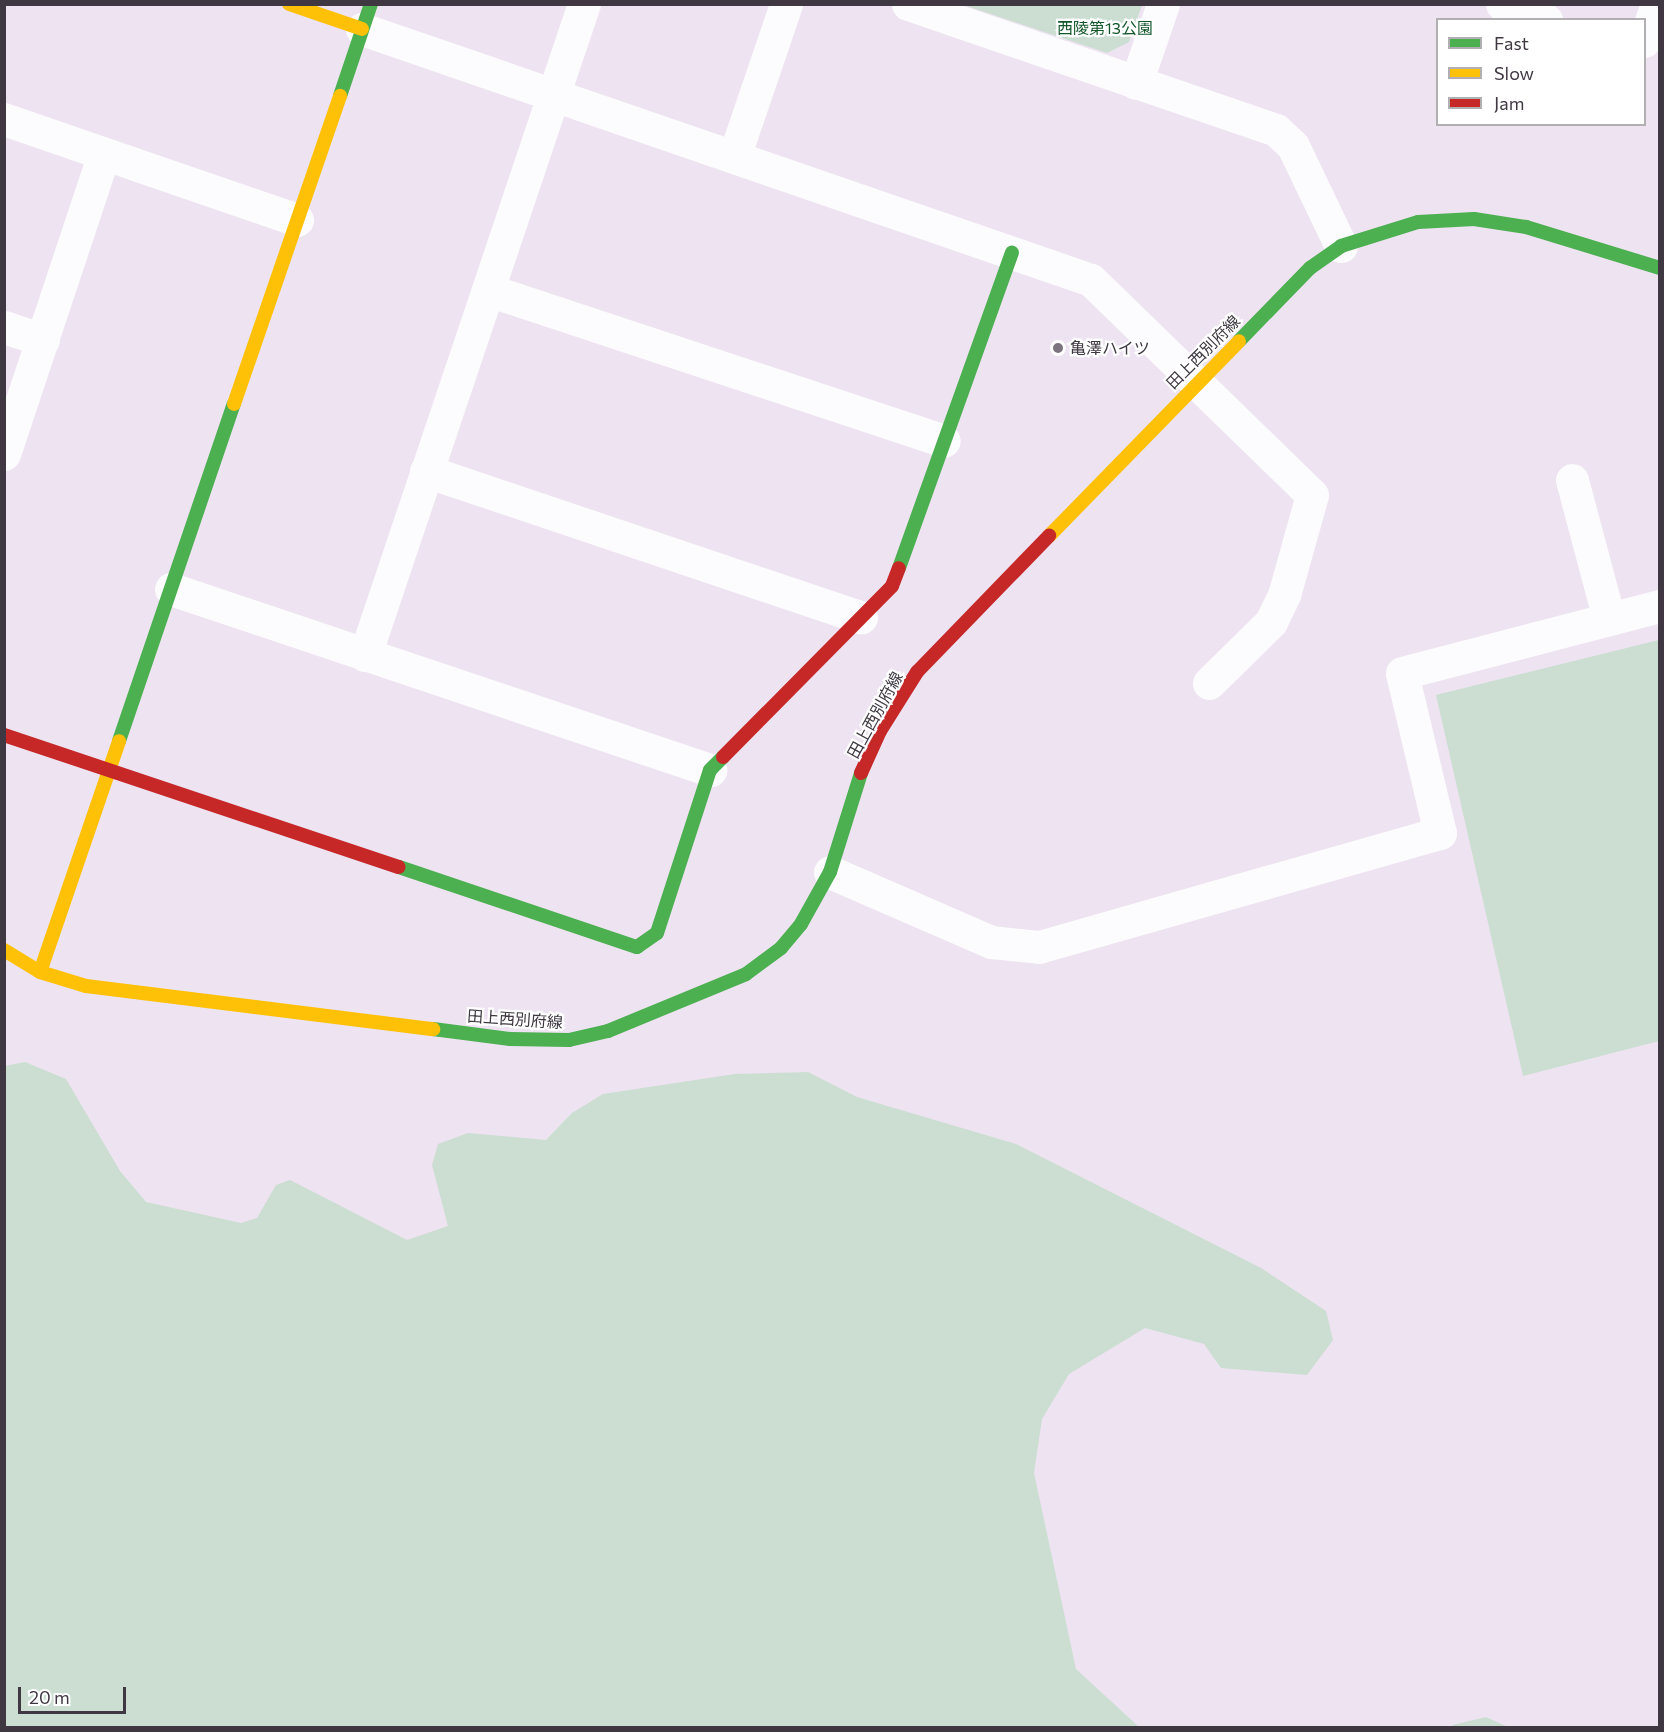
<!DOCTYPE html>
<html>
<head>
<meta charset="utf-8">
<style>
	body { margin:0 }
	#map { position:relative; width:1664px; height:1732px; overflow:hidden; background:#ede3f1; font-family:Commissioner,"Noto Sans JP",sans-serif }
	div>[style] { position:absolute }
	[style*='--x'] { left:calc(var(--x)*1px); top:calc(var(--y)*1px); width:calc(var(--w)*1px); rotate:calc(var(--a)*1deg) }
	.green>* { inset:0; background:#cbded1 }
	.street>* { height:33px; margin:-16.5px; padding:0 16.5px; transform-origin:16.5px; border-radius:16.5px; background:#fcfbfd }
	.fast>* { height:14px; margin:-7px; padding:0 7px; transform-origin:7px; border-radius:7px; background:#4caf50 }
	.slow>* { height:14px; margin:-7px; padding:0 7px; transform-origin:7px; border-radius:7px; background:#ffc107 }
	.jam>* { height:14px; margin:-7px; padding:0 7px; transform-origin:7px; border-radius:7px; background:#c62828 }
	.dots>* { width:16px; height:16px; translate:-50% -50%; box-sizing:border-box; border:3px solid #fff; border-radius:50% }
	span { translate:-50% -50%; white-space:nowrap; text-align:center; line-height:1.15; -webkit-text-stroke:4.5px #fff; paint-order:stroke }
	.park-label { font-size:16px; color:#13572b }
	.poi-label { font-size:16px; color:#3f3842 }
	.left { translate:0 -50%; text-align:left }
	.street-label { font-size:16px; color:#3f3842 }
	.frame { position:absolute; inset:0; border:6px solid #3f3842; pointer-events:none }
	.legend { position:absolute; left:1436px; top:18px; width:210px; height:108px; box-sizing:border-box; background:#fff; border:2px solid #b2afb3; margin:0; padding:8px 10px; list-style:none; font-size:18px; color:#3f3842 }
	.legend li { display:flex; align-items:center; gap:12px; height:30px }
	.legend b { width:30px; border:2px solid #b2afb3 }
	.scale { position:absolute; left:18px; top:1687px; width:108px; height:27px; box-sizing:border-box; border:3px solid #3f3842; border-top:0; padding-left:8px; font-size:18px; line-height:21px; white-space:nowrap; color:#3f3842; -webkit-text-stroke:4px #fff; paint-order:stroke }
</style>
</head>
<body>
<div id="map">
	<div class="green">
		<div style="clip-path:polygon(964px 5px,1142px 5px,1129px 42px,1107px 53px)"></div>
		<div style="clip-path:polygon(1659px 640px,1659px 1041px,1523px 1076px,1436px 695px)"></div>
		<div style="clip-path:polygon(25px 1062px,66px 1079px,120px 1171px,146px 1202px,241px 1223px,257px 1218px,276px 1185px,290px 1180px,407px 1240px,448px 1226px,432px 1165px,438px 1144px,468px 1133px,546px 1140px,572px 1113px,603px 1094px,735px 1074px,808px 1072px,857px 1097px,1016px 1144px,1261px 1268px,1326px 1311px,1333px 1340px,1307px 1375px,1221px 1368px,1204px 1344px,1145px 1328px,1069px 1374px,1042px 1419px,1034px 1473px,1076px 1669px,1139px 1727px,5px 1727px,4px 1066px)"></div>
		<div style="clip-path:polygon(1486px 1717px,1508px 1727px,1451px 1727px,1453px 1725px)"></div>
	</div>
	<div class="street">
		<div style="--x:908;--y:4;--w:389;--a:18.9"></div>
		<div style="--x:1276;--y:130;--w:23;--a:43"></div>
		<div style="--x:1293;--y:146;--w:111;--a:64.4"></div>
		<div style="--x:1502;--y:4;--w:47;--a:20"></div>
		<div style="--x:362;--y:29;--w:771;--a:19"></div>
		<div style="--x:1091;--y:280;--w:308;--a:44.2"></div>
		<div style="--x:1312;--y:495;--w:104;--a:105.6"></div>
		<div style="--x:1284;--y:595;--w:30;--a:116"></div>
		<div style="--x:1271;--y:622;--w:87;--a:135.5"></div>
		<div style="--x:1644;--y:41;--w:39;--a:-71"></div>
		<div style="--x:1136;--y:83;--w:83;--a:-71.1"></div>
		<div style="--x:4;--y:119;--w:310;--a:19"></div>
		<div style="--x:734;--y:157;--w:162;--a:-71.2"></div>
		<div style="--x:488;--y:290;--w:480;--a:18.3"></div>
		<div style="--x:4;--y:327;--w:41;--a:18.4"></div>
		<div style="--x:4;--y:454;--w:316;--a:-71.6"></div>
		<div style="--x:426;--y:471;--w:459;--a:18.6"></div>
		<div style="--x:1572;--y:480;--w:144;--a:75.1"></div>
		<div style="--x:171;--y:589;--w:569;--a:18.56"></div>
		<div style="--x:365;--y:655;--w:687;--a:-71.41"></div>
		<div style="--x:830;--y:872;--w:176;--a:23.5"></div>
		<div style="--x:991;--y:942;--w:48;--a:5.9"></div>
		<div style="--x:1039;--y:947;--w:417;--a:-15.9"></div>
		<div style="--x:1440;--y:833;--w:164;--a:-103.4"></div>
		<div style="--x:1402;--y:673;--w:267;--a:-14.6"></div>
	</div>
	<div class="fast">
		<div style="--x:340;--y:96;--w:97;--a:-71.4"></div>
		<div style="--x:1239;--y:341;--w:102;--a:-45.8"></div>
		<div style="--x:1310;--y:268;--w:38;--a:-35"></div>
		<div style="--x:1341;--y:246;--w:81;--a:-17.3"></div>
		<div style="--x:1418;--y:222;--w:56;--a:-3.1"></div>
		<div style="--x:1474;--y:219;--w:53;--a:8.7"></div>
		<div style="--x:1526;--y:227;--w:140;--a:17"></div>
		<div style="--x:899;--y:568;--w:335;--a:-70.3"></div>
		<div style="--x:119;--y:741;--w:356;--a:-71.2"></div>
		<div style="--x:399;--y:867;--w:251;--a:18.6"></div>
		<div style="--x:637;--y:947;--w:24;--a:-35"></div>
		<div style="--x:657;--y:933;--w:171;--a:-72"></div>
		<div style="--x:710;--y:770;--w:18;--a:-45"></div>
		<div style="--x:433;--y:1029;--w:78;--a:7.4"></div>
		<div style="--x:510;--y:1039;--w:59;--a:1"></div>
		<div style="--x:569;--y:1040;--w:40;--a:-13"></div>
		<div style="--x:608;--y:1031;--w:149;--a:-22.4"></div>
		<div style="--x:746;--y:974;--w:44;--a:-36.6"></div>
		<div style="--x:781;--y:948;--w:31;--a:-50"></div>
		<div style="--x:801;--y:924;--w:60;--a:-60.9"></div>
		<div style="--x:830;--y:872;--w:104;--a:-72.6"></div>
	</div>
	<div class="slow">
		<div style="--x:289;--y:4;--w:77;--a:18.9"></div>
		<div style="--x:234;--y:404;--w:326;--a:-71"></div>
		<div style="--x:1049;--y:536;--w:272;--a:-45.7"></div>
		<div style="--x:4;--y:950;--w:42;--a:31.4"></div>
		<div style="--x:40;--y:972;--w:48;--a:16.9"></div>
		<div style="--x:86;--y:986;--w:350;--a:7.1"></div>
		<div style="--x:40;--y:972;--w:244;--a:-71.1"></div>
	</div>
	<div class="jam">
		<div style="--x:4;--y:735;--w:416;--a:18.5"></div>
		<div style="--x:723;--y:757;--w:240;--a:-45.3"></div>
		<div style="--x:892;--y:586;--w:19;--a:-69"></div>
		<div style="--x:861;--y:773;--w:46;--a:-65.7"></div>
		<div style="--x:880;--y:731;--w:70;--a:-57.9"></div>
		<div style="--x:917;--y:672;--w:190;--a:-45.9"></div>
	</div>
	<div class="dots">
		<div style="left:1058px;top:348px;background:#7c747f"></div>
	</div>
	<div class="park-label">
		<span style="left:1105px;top:28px">西陵第13公園</span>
	</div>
	<div class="poi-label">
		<span class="left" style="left:1070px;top:348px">亀澤ハイツ</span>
	</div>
	<div class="street-label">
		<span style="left:1203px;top:352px;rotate:-45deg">田上西別府線</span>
		<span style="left:875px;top:715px;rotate:-61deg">田上西別府線</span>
		<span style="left:515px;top:1019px;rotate:4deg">田上西別府線</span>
	</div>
	<div class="frame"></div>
	<ul class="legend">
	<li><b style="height:8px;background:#4caf50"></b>Fast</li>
	<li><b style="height:8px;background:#ffc107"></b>Slow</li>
	<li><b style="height:8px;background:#c62828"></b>Jam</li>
	</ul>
	<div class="scale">20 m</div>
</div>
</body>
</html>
